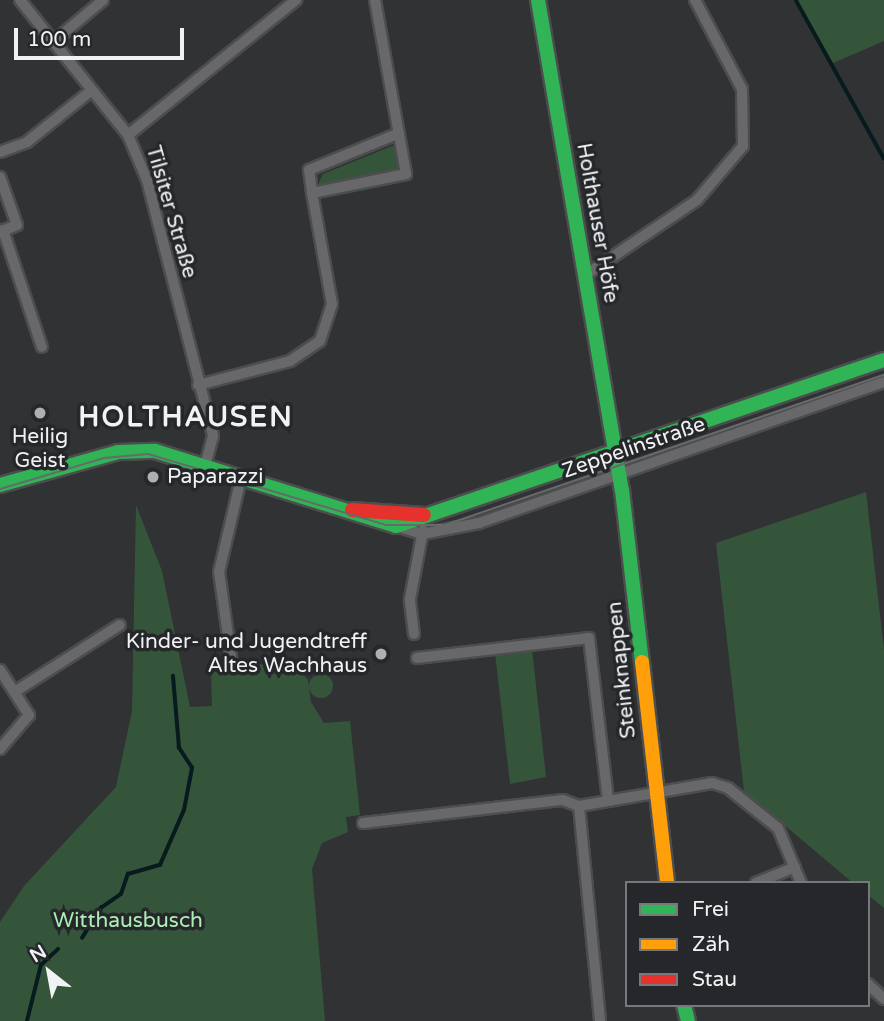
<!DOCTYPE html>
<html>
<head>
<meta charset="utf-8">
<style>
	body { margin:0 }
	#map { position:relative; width:884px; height:1021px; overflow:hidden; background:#303234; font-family:"Varela Round",sans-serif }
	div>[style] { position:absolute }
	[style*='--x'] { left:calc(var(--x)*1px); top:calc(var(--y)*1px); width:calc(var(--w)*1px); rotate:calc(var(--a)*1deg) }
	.green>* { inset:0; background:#35553b }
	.round { border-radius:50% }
	.stream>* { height:3.5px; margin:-1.75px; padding:0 1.75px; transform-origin:1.75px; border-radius:1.75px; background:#071b1f }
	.roads { filter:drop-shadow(2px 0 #4c4d4f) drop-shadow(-2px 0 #4c4d4f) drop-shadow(0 2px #4c4d4f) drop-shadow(0 -2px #4c4d4f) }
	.street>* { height:10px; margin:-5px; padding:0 5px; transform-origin:5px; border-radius:5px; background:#68686a }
	.fast>* { height:14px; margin:-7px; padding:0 7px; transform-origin:7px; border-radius:7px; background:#30b455 }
	.slow>* { height:14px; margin:-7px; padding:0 7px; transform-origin:7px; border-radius:7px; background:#ff9f0a }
	.jam>* { height:14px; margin:-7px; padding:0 7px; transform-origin:7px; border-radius:7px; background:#e5322d }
	.tram>* { height:2px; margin:-1px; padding:0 1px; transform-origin:1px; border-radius:1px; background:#67696a }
	.dots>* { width:19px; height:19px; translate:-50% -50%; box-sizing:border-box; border:4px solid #25272b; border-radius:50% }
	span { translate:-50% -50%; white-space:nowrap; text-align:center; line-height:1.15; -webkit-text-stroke:7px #25272b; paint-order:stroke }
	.street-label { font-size:21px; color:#f1f2f4 }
	.poi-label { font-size:21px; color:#f1f2f4 }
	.left { translate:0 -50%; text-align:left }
	.right { translate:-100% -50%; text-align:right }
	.park-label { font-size:21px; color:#abefb5 }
	.district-label { font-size:28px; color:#f1f2f4; font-weight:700; letter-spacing:2px }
	.legend { position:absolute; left:625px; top:881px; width:245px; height:126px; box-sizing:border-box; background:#25272b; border:2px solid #77787b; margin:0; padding:9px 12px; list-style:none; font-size:21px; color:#f1f2f4 }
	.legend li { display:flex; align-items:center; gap:14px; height:35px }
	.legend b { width:35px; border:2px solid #77787b }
	.north { position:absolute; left:14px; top:937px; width:70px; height:70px; -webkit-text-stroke:5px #25272b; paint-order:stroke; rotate:329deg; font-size:19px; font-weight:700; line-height:28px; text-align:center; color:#f1f2f4 }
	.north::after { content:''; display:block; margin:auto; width:24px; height:32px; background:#f1f2f4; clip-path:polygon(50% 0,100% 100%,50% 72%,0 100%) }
	.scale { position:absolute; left:14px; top:28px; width:170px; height:32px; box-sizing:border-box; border:4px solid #f1f2f4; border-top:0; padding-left:9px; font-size:21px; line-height:24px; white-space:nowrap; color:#f1f2f4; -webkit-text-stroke:5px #25272b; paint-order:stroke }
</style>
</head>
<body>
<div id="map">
	<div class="green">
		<div style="clip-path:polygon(793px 0,884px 0,884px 41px,833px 63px)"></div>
		<div style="clip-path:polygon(392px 146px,399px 150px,403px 170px,318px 185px,323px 174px)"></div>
		<div style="clip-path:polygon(866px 492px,884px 650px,884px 908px,868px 895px,868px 883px,853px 883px,744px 791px,716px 543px)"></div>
		<div style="clip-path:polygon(136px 505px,162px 571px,190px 707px,212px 706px,211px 672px,290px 660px,308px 680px,311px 702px,324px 723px,350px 721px,360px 815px,346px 817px,348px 832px,322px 843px,312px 869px,325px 1021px,0 1021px,0 922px,24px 886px,116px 787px,132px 711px)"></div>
		<div style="clip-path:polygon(532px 649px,546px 777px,510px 784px,495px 653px)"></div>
		<div class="round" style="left:309px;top:674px;width:24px;height:24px"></div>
	</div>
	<div class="stream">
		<div style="--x:796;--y:0;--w:181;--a:60.9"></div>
		<div style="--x:82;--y:938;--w:36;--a:-58"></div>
		<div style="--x:101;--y:908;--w:24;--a:-35"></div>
		<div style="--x:121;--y:894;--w:21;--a:-71"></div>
		<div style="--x:128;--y:874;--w:33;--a:-16"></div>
		<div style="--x:160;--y:865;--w:60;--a:-66.4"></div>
		<div style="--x:184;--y:810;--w:43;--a:-79.2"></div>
		<div style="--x:192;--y:768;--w:24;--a:-123"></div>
		<div style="--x:179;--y:748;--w:72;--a:-94.8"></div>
		<div style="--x:27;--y:1021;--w:58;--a:-76"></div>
		<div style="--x:41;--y:965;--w:23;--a:-43"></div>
	</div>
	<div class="roads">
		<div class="street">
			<div style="--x:20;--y:0;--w:173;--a:51.3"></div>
			<div style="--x:128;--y:135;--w:49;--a:67.1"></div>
			<div style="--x:147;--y:180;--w:264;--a:75.5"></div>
			<div style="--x:213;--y:436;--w:31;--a:105"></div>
			<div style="--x:53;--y:42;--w:65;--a:-40"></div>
			<div style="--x:128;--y:135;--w:216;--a:-38.8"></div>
			<div style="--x:0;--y:152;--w:29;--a:-20"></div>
			<div style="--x:27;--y:142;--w:83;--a:-38.7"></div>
			<div style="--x:0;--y:177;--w:51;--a:70.5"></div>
			<div style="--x:17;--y:225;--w:18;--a:158"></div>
			<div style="--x:312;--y:193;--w:23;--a:-97"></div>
			<div style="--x:309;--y:170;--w:97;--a:-22.3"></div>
			<div style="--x:3;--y:230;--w:123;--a:71.6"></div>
			<div style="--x:584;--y:276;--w:136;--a:-33.9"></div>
			<div style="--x:697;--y:200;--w:71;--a:-49.6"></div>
			<div style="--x:743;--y:146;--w:57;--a:-91"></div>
			<div style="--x:742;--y:89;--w:101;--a:-117.8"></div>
			<div style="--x:198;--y:385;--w:95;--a:-14.6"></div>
			<div style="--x:290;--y:361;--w:36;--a:-34"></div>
			<div style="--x:320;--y:341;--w:39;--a:-72"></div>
			<div style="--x:332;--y:304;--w:113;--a:-100.2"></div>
			<div style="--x:312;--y:193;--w:96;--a:-11.4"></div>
			<div style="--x:406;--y:174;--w:177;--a:-100.1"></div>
			<div style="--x:396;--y:526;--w:27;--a:17"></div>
			<div style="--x:422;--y:534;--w:58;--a:-10.9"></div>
			<div style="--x:479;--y:523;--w:429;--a:-19.2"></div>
			<div style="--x:414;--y:634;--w:35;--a:-97"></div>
			<div style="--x:410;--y:599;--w:70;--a:-79.3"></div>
			<div style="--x:417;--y:658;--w:173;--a:-6.6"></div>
			<div style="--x:589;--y:638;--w:163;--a:83.3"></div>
			<div style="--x:232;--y:664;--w:93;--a:-98"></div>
			<div style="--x:219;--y:572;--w:97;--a:-76.8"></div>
			<div style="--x:0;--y:670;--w:54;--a:57.2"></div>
			<div style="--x:29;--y:715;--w:45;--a:130.5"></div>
			<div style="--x:16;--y:691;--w:123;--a:-32.4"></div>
			<div style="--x:579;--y:806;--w:216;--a:84.4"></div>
			<div style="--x:363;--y:823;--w:201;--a:-6.6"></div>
			<div style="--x:563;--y:800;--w:17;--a:21"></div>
			<div style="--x:579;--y:806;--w:135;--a:-9.8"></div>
			<div style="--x:712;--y:783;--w:17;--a:17"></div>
			<div style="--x:728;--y:788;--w:64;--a:38.7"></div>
			<div style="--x:778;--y:828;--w:60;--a:67.3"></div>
			<div style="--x:756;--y:883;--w:42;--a:-22.3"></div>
			<div style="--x:868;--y:984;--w:22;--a:43"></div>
		</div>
		<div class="fast">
			<div style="--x:538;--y:0;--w:497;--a:80.3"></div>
			<div style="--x:622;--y:490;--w:173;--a:83.4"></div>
			<div style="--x:0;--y:485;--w:123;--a:-15.6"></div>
			<div style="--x:118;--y:452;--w:37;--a:-2"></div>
			<div style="--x:155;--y:451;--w:252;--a:17.3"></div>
			<div style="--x:396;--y:526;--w:515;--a:-18.79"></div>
			<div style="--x:684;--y:1005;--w:16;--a:76"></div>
		</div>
		<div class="slow">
			<div style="--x:642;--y:662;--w:222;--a:83.5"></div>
		</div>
		<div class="jam">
			<div style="--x:352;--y:510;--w:72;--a:4"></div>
		</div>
	</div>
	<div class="tram">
		<div style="--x:0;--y:489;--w:109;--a:-16.6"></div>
		<div style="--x:104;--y:458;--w:44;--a:-5.2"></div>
		<div style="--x:148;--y:454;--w:248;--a:16.6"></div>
		<div style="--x:386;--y:525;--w:59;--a:0"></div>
		<div style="--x:445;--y:525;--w:464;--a:-18.9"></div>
	</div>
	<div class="dots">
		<div style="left:40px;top:413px;background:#adafb1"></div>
		<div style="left:153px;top:477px;background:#adafb1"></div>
		<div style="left:381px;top:654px;background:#adafb1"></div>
	</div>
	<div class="street-label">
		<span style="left:171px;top:212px;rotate:74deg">Tilsiter Straße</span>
		<span style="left:597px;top:223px;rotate:80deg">Holthauser Höfe</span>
		<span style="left:634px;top:448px;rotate:-19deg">Zeppelinstraße</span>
		<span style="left:622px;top:670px;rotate:-96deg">Steinknappen</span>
	</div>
	<div class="poi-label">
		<span style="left:40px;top:449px">Heilig<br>Geist</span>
		<span class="left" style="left:167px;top:477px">Paparazzi</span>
		<span class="right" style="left:367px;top:654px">Kinder- und Jugendtreff<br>Altes Wachhaus</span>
	</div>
	<div class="park-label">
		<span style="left:128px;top:921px">Witthausbusch</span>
	</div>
	<div class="district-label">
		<span style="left:186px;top:417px">HOLTHAUSEN</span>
	</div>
	<ul class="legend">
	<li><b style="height:9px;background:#30b455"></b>Frei</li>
	<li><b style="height:9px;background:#ff9f0a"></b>Zäh</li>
	<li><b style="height:9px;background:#e5322d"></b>Stau</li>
	</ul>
	<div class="north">N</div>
	<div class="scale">100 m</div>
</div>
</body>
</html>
